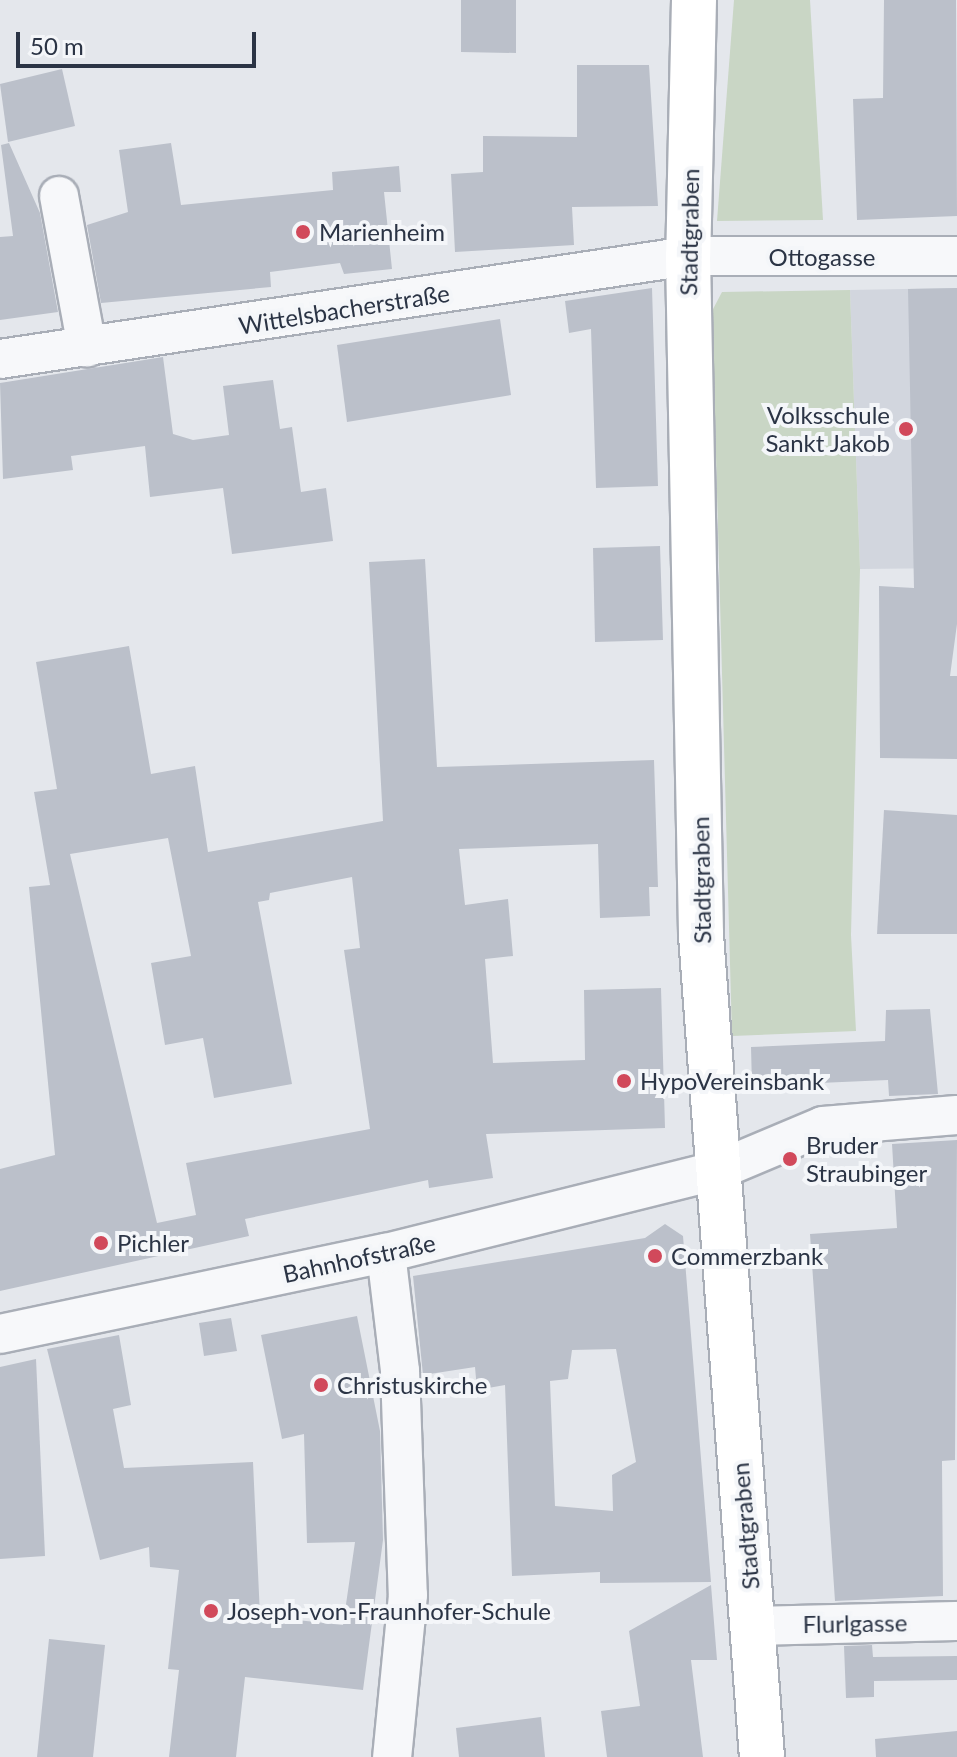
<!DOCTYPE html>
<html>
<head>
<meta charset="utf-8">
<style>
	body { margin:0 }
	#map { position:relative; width:957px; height:1757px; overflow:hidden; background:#e4e7ec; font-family:Lato,sans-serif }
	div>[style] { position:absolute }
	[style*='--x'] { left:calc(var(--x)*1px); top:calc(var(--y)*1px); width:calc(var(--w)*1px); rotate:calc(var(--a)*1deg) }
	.built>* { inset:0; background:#d2d6de }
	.green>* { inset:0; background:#c9d6c5 }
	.building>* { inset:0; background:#bbc0ca }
	.roads { filter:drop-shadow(2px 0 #a9aeb7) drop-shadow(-2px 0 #a9aeb7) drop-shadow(0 2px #a9aeb7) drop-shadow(0 -2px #a9aeb7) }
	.minor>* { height:38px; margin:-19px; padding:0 19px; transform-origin:19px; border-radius:19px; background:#f7f8fa }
	.major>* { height:44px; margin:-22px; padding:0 22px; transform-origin:22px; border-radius:22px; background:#fff }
	.dots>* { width:22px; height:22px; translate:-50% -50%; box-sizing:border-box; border:4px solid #f4f6f9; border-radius:50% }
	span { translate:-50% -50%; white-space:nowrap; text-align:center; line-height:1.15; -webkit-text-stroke:8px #f4f6f9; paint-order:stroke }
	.poi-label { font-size:24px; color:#2b3445 }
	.left { translate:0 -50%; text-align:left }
	.right { translate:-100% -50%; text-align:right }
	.street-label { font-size:24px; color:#2b3445 }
	.scale { position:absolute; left:16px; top:32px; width:240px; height:36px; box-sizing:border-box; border:4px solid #2b3445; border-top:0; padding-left:10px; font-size:24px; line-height:28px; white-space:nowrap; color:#2b3445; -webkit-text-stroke:6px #f4f6f9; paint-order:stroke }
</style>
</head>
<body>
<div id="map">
	<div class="built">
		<div style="clip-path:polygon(957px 288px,957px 568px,860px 569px,850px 290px)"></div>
	</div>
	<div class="green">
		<div style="clip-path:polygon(734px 0,810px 0,823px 220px,717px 221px)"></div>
		<div style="clip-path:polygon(850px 290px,860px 569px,851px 935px,856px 1031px,732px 1036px,712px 311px,722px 292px)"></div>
	</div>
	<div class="building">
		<div style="clip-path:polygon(461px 0,516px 0,516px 53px,461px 52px)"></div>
		<div style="clip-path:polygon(884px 0,956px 0,957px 216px,857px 220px,853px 99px,883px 98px)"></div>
		<div style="clip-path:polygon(577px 65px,649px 65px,658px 206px,572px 207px,574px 245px,455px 252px,451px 174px,483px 172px,483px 136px,577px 137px)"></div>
		<div style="clip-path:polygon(62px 69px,75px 126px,8px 142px,0 84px)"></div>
		<div style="clip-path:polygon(9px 143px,40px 213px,58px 312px,0 320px,0 237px,13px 236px,1px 145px)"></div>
		<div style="clip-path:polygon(171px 143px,181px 205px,333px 190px,332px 172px,399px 166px,401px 192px,384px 192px,392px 269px,344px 274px,340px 263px,270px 272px,271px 287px,101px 303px,87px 225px,128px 212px,119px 150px)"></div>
		<div style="clip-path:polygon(652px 288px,658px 486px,596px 488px,591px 329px,569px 333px,565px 301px)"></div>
		<div style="clip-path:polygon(957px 288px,957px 624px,950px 676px,957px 676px,957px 759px,880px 758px,879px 586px,914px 588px,908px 289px)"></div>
		<div style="clip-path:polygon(500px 319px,511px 395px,347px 422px,337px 345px)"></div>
		<div style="clip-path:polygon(163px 357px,173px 434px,193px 440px,229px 435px,223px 386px,273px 380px,280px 429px,292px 427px,301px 492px,326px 488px,333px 541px,232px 554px,223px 488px,150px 497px,145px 446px,71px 456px,73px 470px,3px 479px,0 383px)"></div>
		<div style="clip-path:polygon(660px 546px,663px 640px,595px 642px,593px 548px)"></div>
		<div style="clip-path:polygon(evenodd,425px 559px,437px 767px,654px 760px,658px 887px,649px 887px,650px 916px,600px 918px,598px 844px,459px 849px,465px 905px,508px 899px,513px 956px,485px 959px,493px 1063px,585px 1060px,584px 990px,661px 988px,665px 1128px,486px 1134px,493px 1178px,429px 1188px,428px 1180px,245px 1219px,249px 1236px,0 1291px,0 1169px,55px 1155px,29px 887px,50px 885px,34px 792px,57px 789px,36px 662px,129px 646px,151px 774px,195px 766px,208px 852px,383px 821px,369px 562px,425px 559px,168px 838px,191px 956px,151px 963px,165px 1045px,203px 1038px,214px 1098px,292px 1084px,258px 902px,269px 900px,270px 893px,352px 877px,360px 948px,344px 950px,370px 1129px,186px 1163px,196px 1215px,157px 1223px,70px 854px,168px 838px)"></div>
		<div style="clip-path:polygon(884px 810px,957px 815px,957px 934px,877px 934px)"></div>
		<div style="clip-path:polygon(930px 1009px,938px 1094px,889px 1096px,888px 1080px,752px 1086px,751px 1047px,885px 1041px,886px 1010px)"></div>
		<div style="clip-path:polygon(957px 1140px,955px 1460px,942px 1461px,943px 1596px,835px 1601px,810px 1234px,897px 1228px,892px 1144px)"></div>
		<div style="clip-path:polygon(evenodd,665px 1224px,683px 1236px,711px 1582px,600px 1583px,600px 1572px,512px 1576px,505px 1385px,477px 1390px,475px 1367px,423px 1375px,413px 1276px,645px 1238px,665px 1224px,616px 1349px,636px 1462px,612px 1475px,613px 1511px,555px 1506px,550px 1381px,568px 1379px,572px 1350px,616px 1349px)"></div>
		<div style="clip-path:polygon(357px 1316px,380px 1431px,383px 1540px,363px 1690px,245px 1677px,236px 1757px,169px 1757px,179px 1670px,168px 1669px,179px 1570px,150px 1567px,149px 1547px,100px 1560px,47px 1349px,119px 1335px,131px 1405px,113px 1409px,124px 1468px,253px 1462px,260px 1616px,343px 1625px,355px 1542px,307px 1543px,304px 1434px,282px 1439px,261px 1335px)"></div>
		<div style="clip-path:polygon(231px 1318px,237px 1351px,204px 1356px,199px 1323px)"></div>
		<div style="clip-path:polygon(36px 1359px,45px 1556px,0 1559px,0 1367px)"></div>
		<div style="clip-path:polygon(711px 1585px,717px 1660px,691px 1660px,703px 1757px,607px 1757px,601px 1711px,640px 1706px,629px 1631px)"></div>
		<div style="clip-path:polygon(49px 1639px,105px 1645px,93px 1757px,37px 1757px)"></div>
		<div style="clip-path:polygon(872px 1645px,873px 1657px,957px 1656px,957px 1680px,874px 1681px,874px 1697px,846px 1698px,844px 1646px)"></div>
		<div style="clip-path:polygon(541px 1717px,545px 1757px,459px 1757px,456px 1728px)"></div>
		<div style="clip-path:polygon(957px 1731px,957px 1757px,876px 1757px,875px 1739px)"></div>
	</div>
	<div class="roads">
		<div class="minor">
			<div style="--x:59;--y:196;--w:154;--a:79.5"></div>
			<div style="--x:0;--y:359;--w:696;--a:-8.51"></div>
			<div style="--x:688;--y:256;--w:269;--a:0"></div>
			<div style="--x:386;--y:1253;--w:119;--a:83.2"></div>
			<div style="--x:400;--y:1371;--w:224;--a:88"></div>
			<div style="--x:408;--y:1595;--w:163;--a:95.6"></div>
			<div style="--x:0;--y:1334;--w:394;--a:-11.9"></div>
			<div style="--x:386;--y:1253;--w:340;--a:-14"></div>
			<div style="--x:716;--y:1171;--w:116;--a:-22.8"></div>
			<div style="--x:823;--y:1126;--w:134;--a:-4.7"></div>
			<div style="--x:752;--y:1626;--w:205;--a:-1.4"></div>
		</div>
		<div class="major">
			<div style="--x:694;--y:0;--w:256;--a:91.3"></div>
			<div style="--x:688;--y:256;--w:679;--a:88.9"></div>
			<div style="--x:701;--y:935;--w:824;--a:85.76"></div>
		</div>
	</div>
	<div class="dots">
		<div style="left:303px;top:232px;background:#d1495b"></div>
		<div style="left:906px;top:429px;background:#d1495b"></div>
		<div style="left:624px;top:1081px;background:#d1495b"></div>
		<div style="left:790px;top:1159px;background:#d1495b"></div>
		<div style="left:101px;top:1243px;background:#d1495b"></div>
		<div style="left:655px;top:1256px;background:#d1495b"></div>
		<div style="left:321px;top:1385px;background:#d1495b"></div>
		<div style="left:211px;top:1611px;background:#d1495b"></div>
	</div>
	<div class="poi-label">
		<span class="left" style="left:319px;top:232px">Marienheim</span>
		<span class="right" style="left:890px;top:429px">Volksschule<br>Sankt Jakob</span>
		<span class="left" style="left:640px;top:1081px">HypoVereinsbank</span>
		<span class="left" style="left:806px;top:1159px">Bruder<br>Straubinger</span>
		<span class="left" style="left:117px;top:1243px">Pichler</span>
		<span class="left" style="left:671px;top:1256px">Commerzbank</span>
		<span class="left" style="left:337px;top:1385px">Christuskirche</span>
		<span class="left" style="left:227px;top:1611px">Joseph-von-Fraunhofer-Schule</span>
	</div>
	<div class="street-label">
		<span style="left:689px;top:232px;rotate:-89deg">Stadtgraben</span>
		<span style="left:822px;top:257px">Ottogasse</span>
		<span style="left:344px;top:309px;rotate:-9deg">Wittelsbacherstraße</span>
		<span style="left:701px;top:880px;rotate:-91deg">Stadtgraben</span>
		<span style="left:359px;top:1258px;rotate:-12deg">Bahnhofstraße</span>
		<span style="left:745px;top:1526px;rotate:-95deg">Stadtgraben</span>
		<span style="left:855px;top:1623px;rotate:-1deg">Flurlgasse</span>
	</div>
	<div class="scale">50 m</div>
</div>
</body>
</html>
